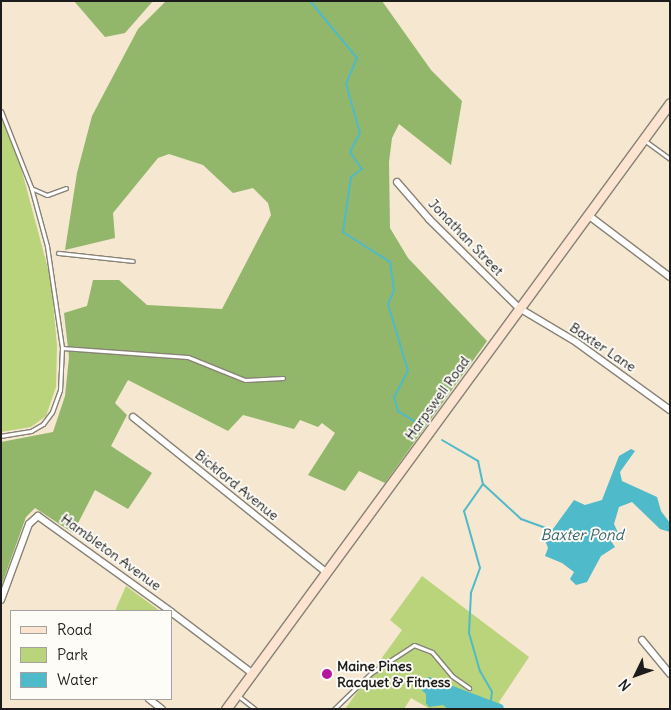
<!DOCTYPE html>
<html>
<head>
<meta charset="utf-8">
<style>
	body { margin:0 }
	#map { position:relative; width:671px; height:710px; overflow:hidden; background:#f5e7d0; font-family:Delius,sans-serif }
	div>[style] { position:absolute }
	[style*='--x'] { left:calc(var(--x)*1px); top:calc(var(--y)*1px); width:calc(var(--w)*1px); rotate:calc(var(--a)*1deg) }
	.green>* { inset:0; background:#b9d47a }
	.forest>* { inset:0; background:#92b66a }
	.water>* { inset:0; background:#4ebaca }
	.stream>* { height:2px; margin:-1px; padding:0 1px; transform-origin:1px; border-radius:1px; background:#4ebaca }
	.roads { filter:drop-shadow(1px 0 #888276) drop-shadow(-1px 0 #888276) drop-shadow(0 1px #888276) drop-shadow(0 -1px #888276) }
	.service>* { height:3px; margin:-1.5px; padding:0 1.5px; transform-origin:1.5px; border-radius:1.5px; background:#fff }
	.minor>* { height:6px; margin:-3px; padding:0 3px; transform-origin:3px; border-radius:3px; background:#fff }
	.secondary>* { height:9px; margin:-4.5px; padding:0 4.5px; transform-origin:4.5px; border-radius:4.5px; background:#fde4d1 }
	.dots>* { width:14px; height:14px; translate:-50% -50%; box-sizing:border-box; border:2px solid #fdfcf7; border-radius:50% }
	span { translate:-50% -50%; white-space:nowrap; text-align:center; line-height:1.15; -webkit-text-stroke:4px #fdfcf7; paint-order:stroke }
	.street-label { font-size:14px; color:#1c1c1c }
	.poi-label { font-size:14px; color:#1c1c1c; font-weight:700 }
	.left { translate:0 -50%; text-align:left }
	.water-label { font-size:15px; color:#32636a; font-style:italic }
	.frame { position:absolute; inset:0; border:2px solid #1c1c1c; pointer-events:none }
	.legend { position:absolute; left:10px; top:610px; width:162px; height:90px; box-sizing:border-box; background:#fdfcf7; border:1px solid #a3a29f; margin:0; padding:6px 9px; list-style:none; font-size:15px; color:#1c1c1c }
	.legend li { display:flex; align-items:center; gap:10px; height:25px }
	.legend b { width:25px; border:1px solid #a3a29f }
	.north { position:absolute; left:611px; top:650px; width:50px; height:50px; -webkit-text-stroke:4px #fdfcf7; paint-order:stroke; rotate:228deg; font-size:14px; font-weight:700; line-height:20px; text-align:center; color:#1c1c1c }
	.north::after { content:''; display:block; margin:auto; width:18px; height:22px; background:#1c1c1c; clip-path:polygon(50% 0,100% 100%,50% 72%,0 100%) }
</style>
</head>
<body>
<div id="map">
	<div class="green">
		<div style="clip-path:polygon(1px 118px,20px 164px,51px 280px,57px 346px,56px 387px,46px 416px,31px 427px,1px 432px)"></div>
		<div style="clip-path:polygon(422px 576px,529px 657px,499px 702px,504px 709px,430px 709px,411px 698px,404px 709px,345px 709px,402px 630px,390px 620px)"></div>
		<div style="clip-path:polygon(126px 586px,160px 611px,115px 611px)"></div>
	</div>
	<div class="forest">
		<div style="clip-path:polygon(74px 1px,153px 1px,125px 33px,105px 37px)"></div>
		<div style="clip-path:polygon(166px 1px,382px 1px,431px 70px,462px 101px,451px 165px,399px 124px,392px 138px,389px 162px,390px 228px,408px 258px,487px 341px,385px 483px,359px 471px,345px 491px,308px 475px,335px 433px,322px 423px,318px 427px,300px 420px,294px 429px,243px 415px,228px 431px,128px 380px,115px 403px,127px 415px,111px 446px,152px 473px,128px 509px,95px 490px,73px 533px,35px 508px,26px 517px,2px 584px,1px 442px,53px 432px,65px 396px,69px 357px,64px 313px,87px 306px,93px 280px,119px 280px,147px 305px,222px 309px,271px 215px,268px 203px,253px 188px,233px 193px,203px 165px,169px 154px,158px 158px,113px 213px,115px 238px,65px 250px,77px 173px,92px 116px,138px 29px)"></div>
	</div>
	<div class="water">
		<div style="clip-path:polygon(631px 449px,635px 451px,620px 472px,622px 481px,657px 497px,661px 511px,670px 523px,670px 532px,660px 529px,632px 502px,619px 507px,614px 524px,620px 537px,614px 537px,611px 541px,615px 547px,601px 556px,587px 582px,576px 585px,570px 579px,574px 572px,562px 563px,545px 556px,548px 548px,545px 540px,574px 500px,585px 505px,602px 500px,619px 456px)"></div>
		<div style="clip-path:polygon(429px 677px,503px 705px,504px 709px,448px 709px,443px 705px,429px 707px,426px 703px,426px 694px,415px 684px)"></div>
	</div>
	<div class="stream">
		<div style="--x:310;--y:1;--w:74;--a:50.5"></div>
		<div style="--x:357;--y:58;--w:28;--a:113"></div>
		<div style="--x:346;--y:84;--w:51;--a:74.1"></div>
		<div style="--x:360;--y:133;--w:21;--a:118"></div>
		<div style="--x:350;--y:152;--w:21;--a:55"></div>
		<div style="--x:362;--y:169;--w:14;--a:144"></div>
		<div style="--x:351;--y:177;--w:56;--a:98.3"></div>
		<div style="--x:343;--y:232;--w:56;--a:32.6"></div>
		<div style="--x:390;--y:262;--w:29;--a:82"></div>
		<div style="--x:394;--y:291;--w:14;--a:115"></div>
		<div style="--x:388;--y:304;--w:70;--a:73.4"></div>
		<div style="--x:408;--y:371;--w:30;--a:118"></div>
		<div style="--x:394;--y:397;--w:15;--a:74"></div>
		<div style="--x:398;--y:411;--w:22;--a:32"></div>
		<div style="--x:442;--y:440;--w:42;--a:30.3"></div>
		<div style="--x:478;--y:461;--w:24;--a:78"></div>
		<div style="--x:483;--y:484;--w:33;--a:125"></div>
		<div style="--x:464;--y:511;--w:59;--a:74.3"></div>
		<div style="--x:480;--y:568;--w:27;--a:110"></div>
		<div style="--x:471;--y:593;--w:40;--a:92.9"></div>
		<div style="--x:469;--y:633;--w:40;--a:74"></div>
		<div style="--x:480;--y:671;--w:24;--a:60"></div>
		<div style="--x:492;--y:692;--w:17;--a:97"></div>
		<div style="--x:483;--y:484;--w:52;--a:42.6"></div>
		<div style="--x:521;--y:519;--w:33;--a:20"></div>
	</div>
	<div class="roads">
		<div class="service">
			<div style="--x:1;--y:111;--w:82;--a:68.5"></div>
			<div style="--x:31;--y:187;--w:61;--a:74.8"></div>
			<div style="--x:47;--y:246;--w:103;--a:81.6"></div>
			<div style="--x:62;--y:348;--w:42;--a:92.7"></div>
			<div style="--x:60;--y:390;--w:23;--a:110"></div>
			<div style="--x:52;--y:412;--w:15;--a:127"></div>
			<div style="--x:43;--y:424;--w:14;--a:150"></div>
			<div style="--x:31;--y:431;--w:30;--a:171"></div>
			<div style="--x:644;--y:140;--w:32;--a:36"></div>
			<div style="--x:31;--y:188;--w:17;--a:24"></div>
			<div style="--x:47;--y:195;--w:20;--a:-20"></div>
			<div style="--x:58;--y:253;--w:75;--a:6.1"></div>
			<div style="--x:62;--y:348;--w:126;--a:4.1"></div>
			<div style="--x:188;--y:357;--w:61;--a:22"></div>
			<div style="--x:245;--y:380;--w:38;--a:-3"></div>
			<div style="--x:237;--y:695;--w:23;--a:38"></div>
			<div style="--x:334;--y:709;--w:52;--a:-44.2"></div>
			<div style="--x:371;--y:673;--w:51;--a:-33.1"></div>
			<div style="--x:414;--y:645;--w:19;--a:21"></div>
			<div style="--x:432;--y:652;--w:31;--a:50"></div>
			<div style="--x:452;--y:676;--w:21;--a:35"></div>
		</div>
		<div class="minor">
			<div style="--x:397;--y:182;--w:49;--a:49.1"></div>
			<div style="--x:429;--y:219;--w:127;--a:44.7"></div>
			<div style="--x:519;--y:308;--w:66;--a:30.8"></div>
			<div style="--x:576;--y:342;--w:116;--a:35.9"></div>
			<div style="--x:588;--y:215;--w:103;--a:37.1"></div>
			<div style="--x:133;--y:417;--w:248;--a:38.8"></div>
			<div style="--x:1;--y:600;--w:81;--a:-69.8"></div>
			<div style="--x:29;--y:524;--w:12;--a:-42"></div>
			<div style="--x:38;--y:516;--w:163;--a:35.7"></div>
			<div style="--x:171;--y:612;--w:101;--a:37"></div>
			<div style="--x:642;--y:640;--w:44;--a:50.5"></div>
			<div style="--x:149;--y:699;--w:16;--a:38"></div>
		</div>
		<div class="secondary">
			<div style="--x:226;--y:709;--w:751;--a:-53.77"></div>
		</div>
	</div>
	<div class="dots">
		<div style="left:327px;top:674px;background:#b5179e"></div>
	</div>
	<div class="street-label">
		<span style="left:466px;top:237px;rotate:46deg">Jonathan Street</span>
		<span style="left:603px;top:347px;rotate:34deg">Baxter Lane</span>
		<span style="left:437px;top:398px;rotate:-54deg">Harpswell Road</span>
		<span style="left:237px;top:485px;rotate:39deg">Bickford Avenue</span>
		<span style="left:111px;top:552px;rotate:36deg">Hambleton Avenue</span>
	</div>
	<div class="poi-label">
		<span class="left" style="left:337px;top:674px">Maine Pines<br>Racquet &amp; Fitness</span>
	</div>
	<div class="water-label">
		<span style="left:582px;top:535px">Baxter Pond</span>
	</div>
	<div class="frame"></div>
	<ul class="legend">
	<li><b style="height:6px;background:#fde4d1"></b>Road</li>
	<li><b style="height:14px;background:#b9d47a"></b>Park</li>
	<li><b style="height:14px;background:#4ebaca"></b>Water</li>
	</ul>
	<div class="north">N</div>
</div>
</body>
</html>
